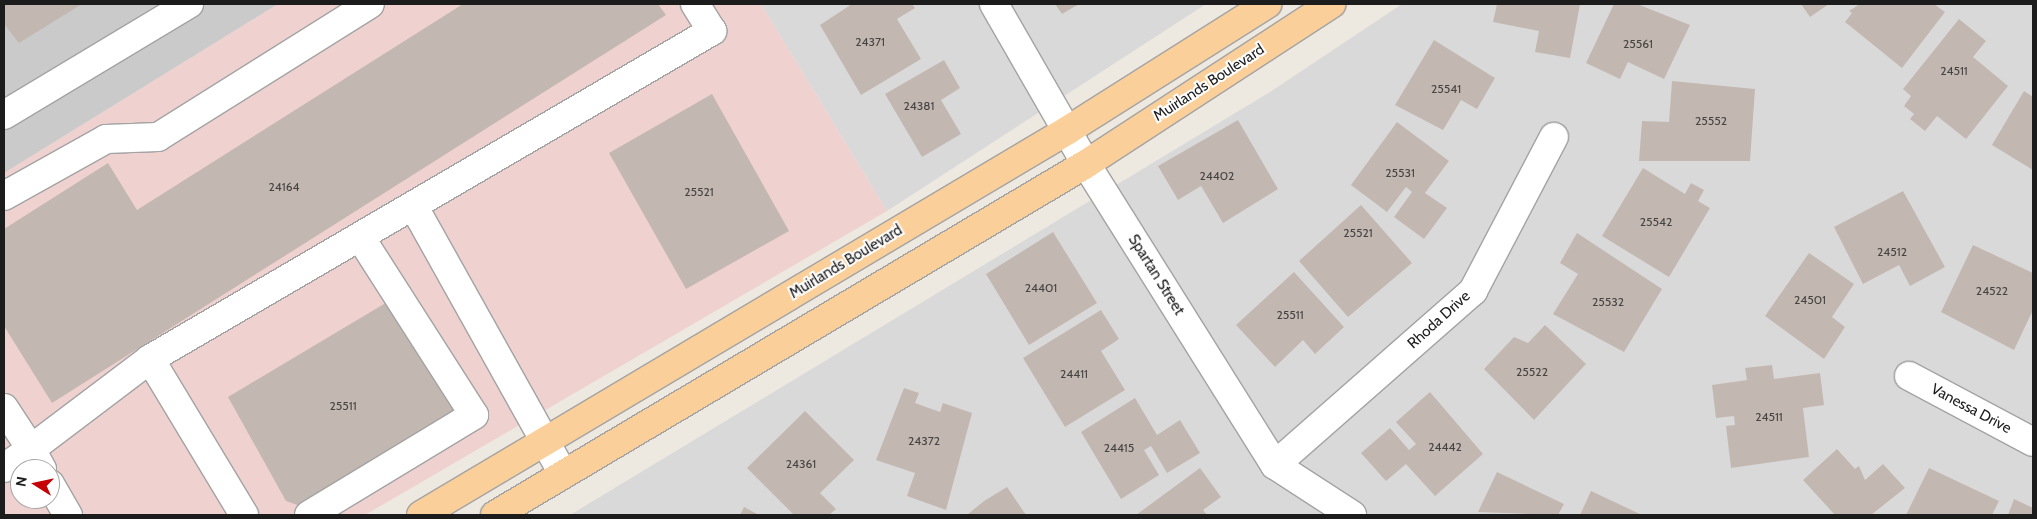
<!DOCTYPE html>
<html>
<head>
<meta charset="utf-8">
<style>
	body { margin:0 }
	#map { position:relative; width:2037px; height:519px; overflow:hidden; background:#ede9e1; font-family:Cabin,sans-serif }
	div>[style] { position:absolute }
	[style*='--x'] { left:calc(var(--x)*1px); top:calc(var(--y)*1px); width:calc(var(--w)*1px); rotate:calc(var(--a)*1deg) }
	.residential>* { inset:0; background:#dad9d9 }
	.commercial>* { inset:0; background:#efd1d0 }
	.religious>* { inset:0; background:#cacaca }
	.building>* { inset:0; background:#c2b8b1 }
	.roads { filter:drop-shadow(1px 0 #a3a3a3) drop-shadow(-1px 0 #a3a3a3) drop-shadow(0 1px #a3a3a3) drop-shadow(0 -1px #a3a3a3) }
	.minor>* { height:28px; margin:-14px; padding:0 14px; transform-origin:14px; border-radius:14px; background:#fff }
	.major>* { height:28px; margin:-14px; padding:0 14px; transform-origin:14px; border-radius:14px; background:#fbcf99 }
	span { translate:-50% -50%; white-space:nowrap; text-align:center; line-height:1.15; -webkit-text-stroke:4px #fff; paint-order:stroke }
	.number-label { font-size:12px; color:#464341 }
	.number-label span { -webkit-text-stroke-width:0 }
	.street-label { font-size:15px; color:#1c1c1c }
	.frame { position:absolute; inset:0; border:5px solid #1c1c1c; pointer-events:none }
	.north { position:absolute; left:10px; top:459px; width:50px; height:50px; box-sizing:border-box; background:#fff; border:1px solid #a4a4a4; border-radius:50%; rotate:280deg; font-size:14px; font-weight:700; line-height:20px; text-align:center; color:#1c1c1c }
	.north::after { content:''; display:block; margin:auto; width:18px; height:22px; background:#c60105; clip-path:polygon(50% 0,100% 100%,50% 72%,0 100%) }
</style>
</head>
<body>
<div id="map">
	<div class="residential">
		<div style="clip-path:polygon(761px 4px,1206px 4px,887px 211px)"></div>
		<div style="clip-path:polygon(1402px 4px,2033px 4px,2033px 515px,570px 515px,1270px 92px)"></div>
	</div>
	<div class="commercial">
		<div style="clip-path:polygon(evenodd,278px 4px,761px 4px,887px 211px,365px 515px,4px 515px,4px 173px,278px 4px,20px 469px,50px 469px,50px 499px,20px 499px,20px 469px)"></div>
	</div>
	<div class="religious">
		<div style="clip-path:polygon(4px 4px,278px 4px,4px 173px)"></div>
	</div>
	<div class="building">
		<div style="clip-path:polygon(4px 4px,82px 4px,19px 43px,4px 24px)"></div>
		<div style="clip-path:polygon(463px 4px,658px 4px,666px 15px,52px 403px,4px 326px,4px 229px,108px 163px,137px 210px)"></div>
		<div style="clip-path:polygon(852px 4px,912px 4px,915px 8px,897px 19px,921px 59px,861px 95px,820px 25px)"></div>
		<div style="clip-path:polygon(1055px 4px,1079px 4px,1062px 14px)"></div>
		<div style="clip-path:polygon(1497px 4px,1580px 4px,1570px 58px,1535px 52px,1539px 31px,1493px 22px)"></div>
		<div style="clip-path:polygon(1614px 4px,1637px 4px,1690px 25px,1664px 79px,1628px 62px,1620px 79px,1586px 63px)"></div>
		<div style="clip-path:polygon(1801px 4px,1829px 4px,1810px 17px)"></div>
		<div style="clip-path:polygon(1860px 4px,1934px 4px,1945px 12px,1902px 68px,1845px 22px,1852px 13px,1849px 11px)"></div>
		<div style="clip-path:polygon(1959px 19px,1986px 41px,1973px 57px,2008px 86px,1966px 139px,1937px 116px,1925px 131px,1910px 119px,1914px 114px,1904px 106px,1911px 96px,1903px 89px)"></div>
		<div style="clip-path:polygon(1434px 40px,1495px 78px,1477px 109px,1461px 100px,1443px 130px,1395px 105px)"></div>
		<div style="clip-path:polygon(944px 60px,960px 88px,941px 100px,961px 134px,922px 157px,885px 94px)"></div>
		<div style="clip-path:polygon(1672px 81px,1755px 89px,1750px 161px,1639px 161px,1642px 121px,1669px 122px)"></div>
		<div style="clip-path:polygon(2024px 91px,2033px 97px,2033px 170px,1992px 145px)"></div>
		<div style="clip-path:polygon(712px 94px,789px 231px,686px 289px,609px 153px)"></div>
		<div style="clip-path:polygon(1238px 120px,1278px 189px,1223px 223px,1201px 186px,1178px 200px,1158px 166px)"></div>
		<div style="clip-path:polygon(1397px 122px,1449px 161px,1425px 193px,1447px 208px,1424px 239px,1394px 217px,1412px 192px,1406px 187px,1387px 212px,1351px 185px)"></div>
		<div style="clip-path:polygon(1643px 168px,1685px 194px,1691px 183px,1704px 190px,1698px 201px,1710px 208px,1669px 277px,1602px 236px)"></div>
		<div style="clip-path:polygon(1903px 191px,1945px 267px,1910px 286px,1899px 265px,1863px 284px,1834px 227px)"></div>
		<div style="clip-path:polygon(1361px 205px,1412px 263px,1348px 317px,1299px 261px)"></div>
		<div style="clip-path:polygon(1053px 232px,1097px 303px,1029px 345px,986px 274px)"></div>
		<div style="clip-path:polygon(1577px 233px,1662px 289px,1624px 352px,1553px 314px,1578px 274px,1560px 263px)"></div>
		<div style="clip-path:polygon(1973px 245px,2033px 273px,2033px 310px,2014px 350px,1941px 312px)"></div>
		<div style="clip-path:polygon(1809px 253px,1854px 284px,1832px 317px,1845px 327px,1824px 359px,1765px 316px)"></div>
		<div style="clip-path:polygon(1294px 272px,1344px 327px,1315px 354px,1303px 340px,1275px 367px,1236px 325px)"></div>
		<div style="clip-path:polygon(394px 298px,458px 415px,312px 510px,286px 501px,228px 397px)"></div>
		<div style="clip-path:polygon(1101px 310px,1119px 339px,1101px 351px,1125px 390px,1065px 427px,1023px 358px)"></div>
		<div style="clip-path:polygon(1545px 325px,1586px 364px,1534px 420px,1484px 369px,1514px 337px,1528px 343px)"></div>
		<div style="clip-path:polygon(1772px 365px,1774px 379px,1820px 373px,1824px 405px,1803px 408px,1809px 457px,1731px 468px,1726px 426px,1735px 425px,1734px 416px,1716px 418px,1712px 385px,1747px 380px,1745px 368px)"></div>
		<div style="clip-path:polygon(904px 388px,919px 393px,915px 403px,940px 412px,943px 403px,972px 413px,946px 510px,907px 496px,915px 473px,876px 460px)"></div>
		<div style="clip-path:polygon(1430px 392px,1483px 454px,1435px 496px,1406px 464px,1386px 481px,1361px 453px,1390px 428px,1409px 450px,1416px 444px,1396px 422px)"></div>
		<div style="clip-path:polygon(1135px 398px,1157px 435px,1180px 420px,1200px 453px,1167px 473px,1151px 446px,1144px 450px,1159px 475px,1121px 499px,1081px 432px)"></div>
		<div style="clip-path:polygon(805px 411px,854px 460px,820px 493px,836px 509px,829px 515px,794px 515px,747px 468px)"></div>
		<div style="clip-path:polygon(1837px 449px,1855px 469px,1859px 466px,1865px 480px,1883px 464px,1905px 488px,1871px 515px,1835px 515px,1803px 480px)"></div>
		<div style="clip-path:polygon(1200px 468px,1221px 497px,1203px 510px,1207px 515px,1136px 515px)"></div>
		<div style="clip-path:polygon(1929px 468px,1999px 501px,1992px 515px,1906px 515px)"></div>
		<div style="clip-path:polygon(1497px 472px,1564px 504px,1558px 515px,1478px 512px)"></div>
		<div style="clip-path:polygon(1007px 487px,1026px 515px,967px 515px,984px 501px)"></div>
		<div style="clip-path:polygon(1591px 491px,1642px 515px,1580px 515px)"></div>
		<div style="clip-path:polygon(2014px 499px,2033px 508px,2033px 515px,2008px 515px)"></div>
		<div style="clip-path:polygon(744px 507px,759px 515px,740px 515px)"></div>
	</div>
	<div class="roads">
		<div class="minor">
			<div style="--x:994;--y:4;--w:185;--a:60.1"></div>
			<div style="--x:1086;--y:164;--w:355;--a:57.9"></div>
			<div style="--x:1275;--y:465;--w:92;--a:33"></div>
			<div style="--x:4;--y:115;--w:216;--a:-31"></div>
			<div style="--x:4;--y:196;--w:117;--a:-29.2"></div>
			<div style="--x:106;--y:139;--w:52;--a:-2.2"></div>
			<div style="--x:158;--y:137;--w:250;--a:-32.1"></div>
			<div style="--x:414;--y:207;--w:306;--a:60.8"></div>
			<div style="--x:150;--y:359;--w:182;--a:58.9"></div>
			<div style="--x:1909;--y:376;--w:140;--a:28"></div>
			<div style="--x:4;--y:408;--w:49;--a:56.6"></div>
			<div style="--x:31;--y:449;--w:33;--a:145"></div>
			<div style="--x:1275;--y:465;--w:264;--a:-41.3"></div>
			<div style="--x:1473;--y:291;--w:174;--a:-62.3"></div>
			<div style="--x:42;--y:469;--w:23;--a:-119"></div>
			<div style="--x:31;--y:449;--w:149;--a:-37.1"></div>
			<div style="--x:150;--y:359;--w:651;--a:-30.27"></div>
			<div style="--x:712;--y:31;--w:32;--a:-122"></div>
			<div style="--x:50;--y:484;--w:36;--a:60"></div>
			<div style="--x:309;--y:515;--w:193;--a:-31.2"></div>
			<div style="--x:474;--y:415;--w:210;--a:-122.6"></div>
		</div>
		<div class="major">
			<div style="--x:421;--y:515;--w:753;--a:-30.75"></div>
			<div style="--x:1068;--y:130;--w:236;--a:-32.3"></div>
			<div style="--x:495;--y:515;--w:687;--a:-30.71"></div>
			<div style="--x:1086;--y:164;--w:293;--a:-33.1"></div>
		</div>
	</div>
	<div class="number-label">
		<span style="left:870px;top:42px">24371</span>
		<span style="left:1638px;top:44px">25561</span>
		<span style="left:1954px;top:71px">24511</span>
		<span style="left:1446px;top:89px">25541</span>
		<span style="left:919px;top:106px">24381</span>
		<span style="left:1711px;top:121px">25552</span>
		<span style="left:1400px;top:173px">25531</span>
		<span style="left:1217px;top:176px">24402</span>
		<span style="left:284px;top:187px">24164</span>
		<span style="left:699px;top:192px">25521</span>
		<span style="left:1656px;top:222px">25542</span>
		<span style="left:1358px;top:233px">25521</span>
		<span style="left:1892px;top:252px">24512</span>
		<span style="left:1041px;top:288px">24401</span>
		<span style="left:1992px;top:291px">24522</span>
		<span style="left:1810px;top:300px">24501</span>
		<span style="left:1608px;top:302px">25532</span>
		<span style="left:1290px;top:315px">25511</span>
		<span style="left:1532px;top:372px">25522</span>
		<span style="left:1074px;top:374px">24411</span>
		<span style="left:343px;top:406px">25511</span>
		<span style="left:1769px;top:417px">24511</span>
		<span style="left:924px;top:441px">24372</span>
		<span style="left:1445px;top:447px">24442</span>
		<span style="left:1119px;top:448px">24415</span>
		<span style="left:801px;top:464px">24361</span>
	</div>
	<div class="street-label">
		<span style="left:1209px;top:83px;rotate:-33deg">Muirlands Boulevard</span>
		<span style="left:846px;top:262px;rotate:-31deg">Muirlands Boulevard</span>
		<span style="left:1156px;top:275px;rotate:58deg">Spartan Street</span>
		<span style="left:1439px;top:320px;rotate:-42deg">Rhoda Drive</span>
		<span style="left:1971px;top:409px;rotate:28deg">Vanessa Drive</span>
	</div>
	<div class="frame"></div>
	<div class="north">N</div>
</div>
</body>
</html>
